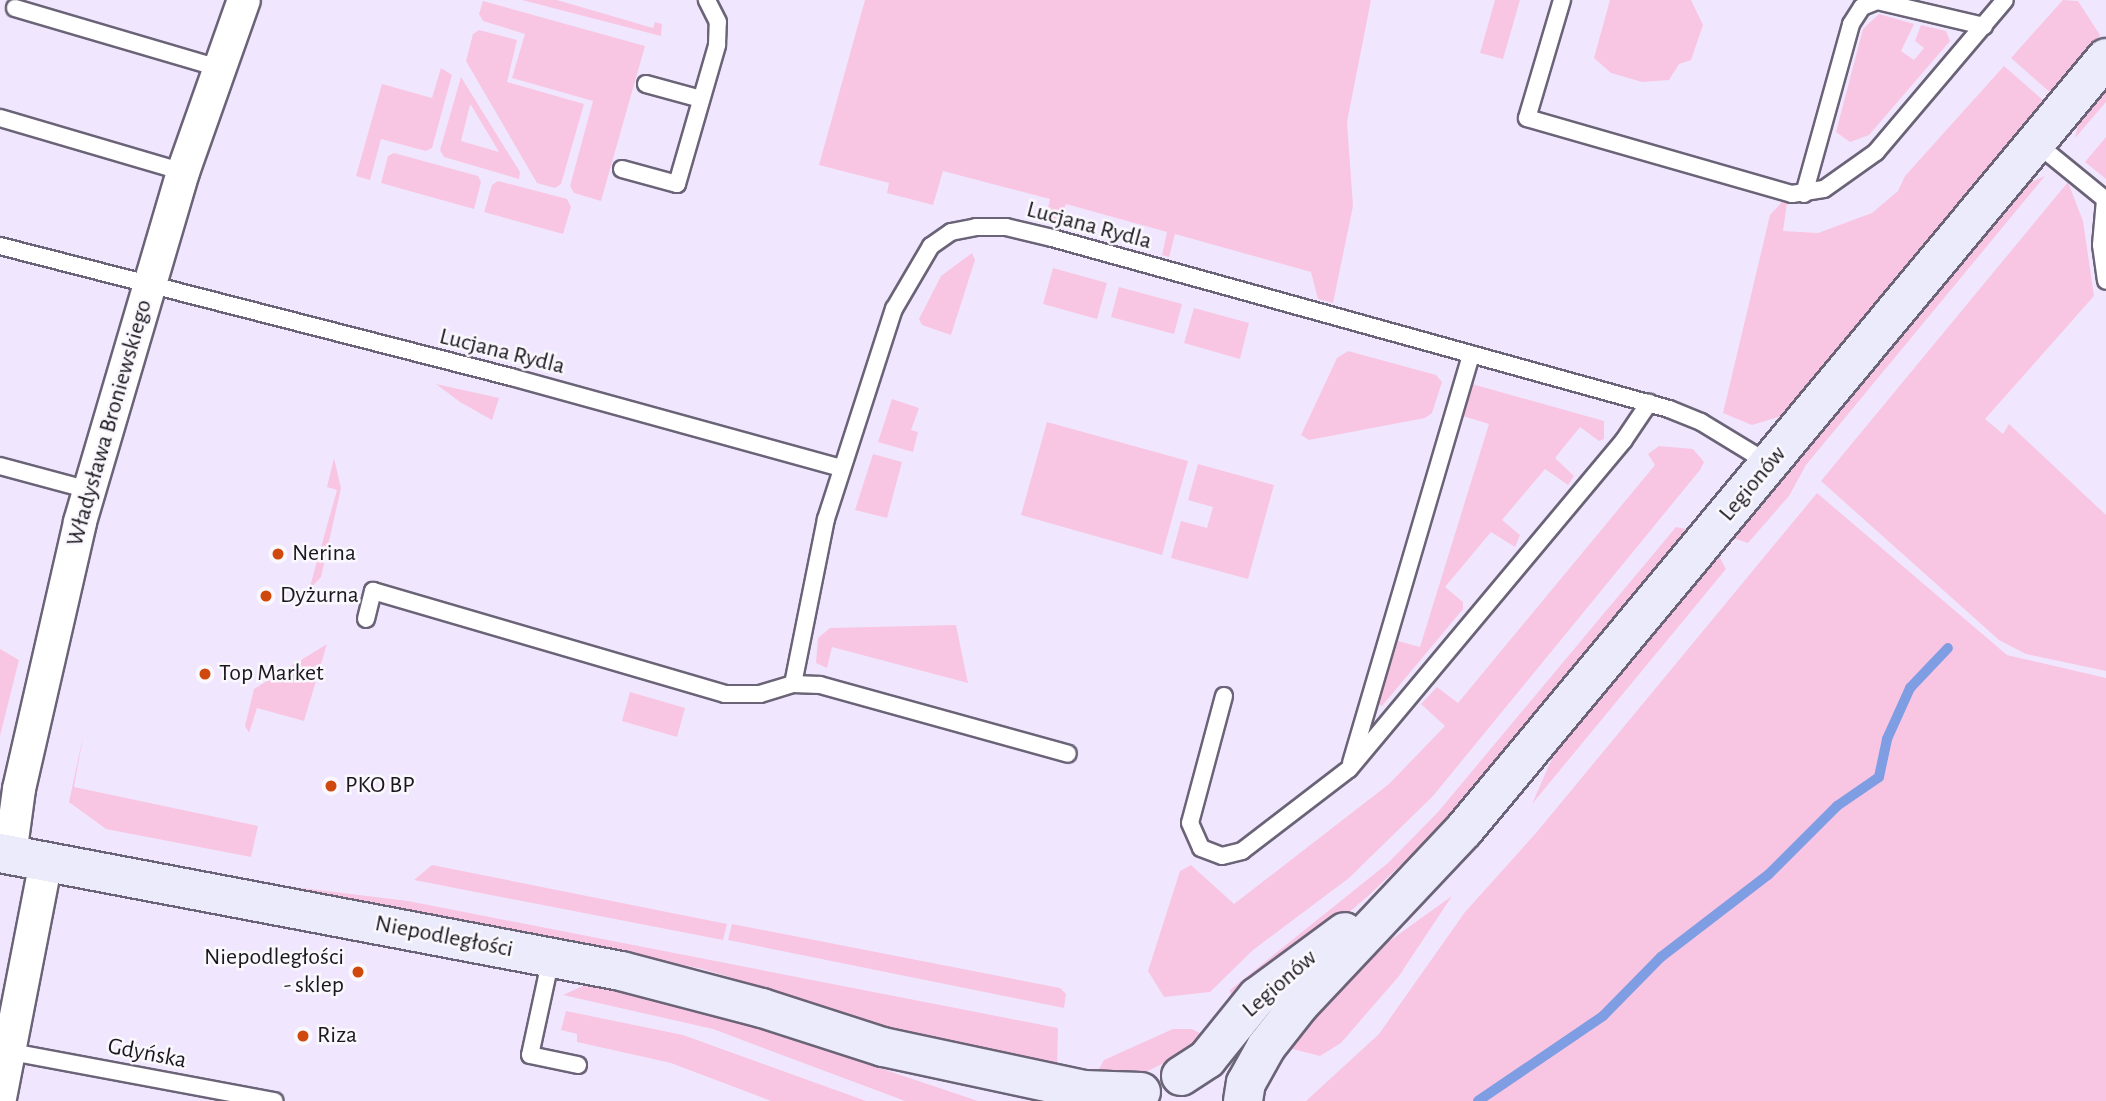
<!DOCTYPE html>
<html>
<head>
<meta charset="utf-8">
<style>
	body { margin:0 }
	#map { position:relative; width:2106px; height:1101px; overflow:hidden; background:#f0e7fe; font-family:"Alegreya Sans",sans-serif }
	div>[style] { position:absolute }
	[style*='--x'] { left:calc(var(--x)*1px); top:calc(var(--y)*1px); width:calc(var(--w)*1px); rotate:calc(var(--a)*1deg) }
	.green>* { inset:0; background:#f8c6e3 }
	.stream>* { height:10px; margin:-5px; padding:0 5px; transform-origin:5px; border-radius:5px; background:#7f9de3 }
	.roads { filter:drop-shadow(2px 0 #6b6377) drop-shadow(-2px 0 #6b6377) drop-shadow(0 2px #6b6377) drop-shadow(0 -2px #6b6377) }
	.lane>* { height:16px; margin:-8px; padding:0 8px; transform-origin:8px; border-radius:8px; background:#fff }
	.street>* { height:32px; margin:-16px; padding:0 16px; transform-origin:16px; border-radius:16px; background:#fff }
	.secondary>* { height:38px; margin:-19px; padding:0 19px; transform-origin:19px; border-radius:19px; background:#ebebfb }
	.dots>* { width:19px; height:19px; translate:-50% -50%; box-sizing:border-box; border:4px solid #faf8fd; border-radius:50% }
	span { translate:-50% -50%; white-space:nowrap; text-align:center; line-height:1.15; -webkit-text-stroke:5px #faf8fd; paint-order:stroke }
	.street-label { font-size:24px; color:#1a171f }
	.poi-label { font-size:24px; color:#1a171f }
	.left { translate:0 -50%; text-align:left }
	.right { translate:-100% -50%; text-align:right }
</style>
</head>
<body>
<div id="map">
	<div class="green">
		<div style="clip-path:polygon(522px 0,557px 0,653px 28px,655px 22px,662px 24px,661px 36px)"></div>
		<div style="clip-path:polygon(865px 0,1371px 0,1347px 122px,1353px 206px,1333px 303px,1318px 299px,1311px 272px,1175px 234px,1169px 257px,1162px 255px,1167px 232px,1066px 204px,1057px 226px,1045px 222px,1050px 199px,943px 171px,933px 205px,887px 193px,889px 183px,819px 165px)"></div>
		<div style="clip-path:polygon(1495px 0,1520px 0,1503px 59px,1480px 53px)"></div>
		<div style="clip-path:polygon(1610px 0,1691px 0,1703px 25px,1691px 60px,1679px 64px,1669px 80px,1642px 82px,1611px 73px,1594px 58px)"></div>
		<div style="clip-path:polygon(2063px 0,2078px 1px,2100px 35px,2052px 94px,2011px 58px)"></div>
		<div style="clip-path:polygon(483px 1px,645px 46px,601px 201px,574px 193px,570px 186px,593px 101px,512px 78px,525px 34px,483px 21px,479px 14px)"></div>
		<div style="clip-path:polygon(1879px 14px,1914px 24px,1901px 51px,1914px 60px,1924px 48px,1915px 41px,1921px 25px,1946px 31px,1950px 41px,1869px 135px,1850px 142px,1836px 132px,1863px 29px)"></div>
		<div style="clip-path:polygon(479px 30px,517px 40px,507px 82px,584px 104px,561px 184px,555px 188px,537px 183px,466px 61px,473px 34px)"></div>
		<div style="clip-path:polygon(2004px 66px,2045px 102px,1785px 415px,1752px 425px,1723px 413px,1770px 215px,1782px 202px,1787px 203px,1783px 231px,1818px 233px,1872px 213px,1898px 191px,1905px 176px)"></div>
		<div style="clip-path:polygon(441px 68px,452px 75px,432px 148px,426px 151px,381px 139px,370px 180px,356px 176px,382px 84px,432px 98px)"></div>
		<div style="clip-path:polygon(evenodd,461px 77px,520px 172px,519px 179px,444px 157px,440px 150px,461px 77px,470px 105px,471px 105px,499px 152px,461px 141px,470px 105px)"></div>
		<div style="clip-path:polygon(2106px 88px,2106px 102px,2075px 138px,2079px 121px)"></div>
		<div style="clip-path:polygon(2106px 137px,2106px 179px,2085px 162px)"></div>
		<div style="clip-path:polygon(394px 153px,478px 176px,481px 182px,474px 209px,381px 183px,388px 156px)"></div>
		<div style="clip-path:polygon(2045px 176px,1806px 465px,1789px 496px,1748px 543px,1733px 538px,2027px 184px)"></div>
		<div style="clip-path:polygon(498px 181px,567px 199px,571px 207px,563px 234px,484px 212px,492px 185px)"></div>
		<div style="clip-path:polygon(2068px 182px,2083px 221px,2094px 296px,1985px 419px,2003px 434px,2009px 424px,2106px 515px,2106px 671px,2026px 654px,1999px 640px,1821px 481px)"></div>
		<div style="clip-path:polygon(972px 253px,975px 260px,951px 335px,922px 325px,919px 319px,941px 276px)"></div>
		<div style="clip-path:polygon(1053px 268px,1107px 283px,1097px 319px,1043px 304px)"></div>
		<div style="clip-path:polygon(1119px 287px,1182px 304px,1174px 334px,1111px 317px)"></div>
		<div style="clip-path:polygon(1194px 308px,1249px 323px,1240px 359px,1184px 343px)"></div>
		<div style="clip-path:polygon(1348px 351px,1436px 375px,1442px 382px,1432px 413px,1425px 418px,1309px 440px,1301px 435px,1337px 358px)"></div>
		<div style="clip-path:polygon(436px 384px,499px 398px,492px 420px,460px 402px)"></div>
		<div style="clip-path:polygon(1472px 384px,1604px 421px,1604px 439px,1599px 441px,1580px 427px,1555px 458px,1574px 476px,1568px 485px,1545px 469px,1502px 520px,1520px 535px,1515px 547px,1491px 532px,1445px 587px,1463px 602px,1463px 609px,1382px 706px,1378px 704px,1398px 641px,1420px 647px,1489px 424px,1463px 416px)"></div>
		<div style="clip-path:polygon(892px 399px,919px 408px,911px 430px,918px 432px,913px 452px,878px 442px)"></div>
		<div style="clip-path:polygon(1047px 422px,1188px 461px,1162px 555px,1021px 515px)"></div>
		<div style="clip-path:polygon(1659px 446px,1693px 449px,1704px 462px,1700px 470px,1433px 796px,1349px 878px,1253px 950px,1210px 992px,1164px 997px,1148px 971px,1180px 871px,1191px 865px,1234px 904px,1389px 784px,1445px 726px,1421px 704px,1437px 687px,1458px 703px,1655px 465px,1648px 454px)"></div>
		<div style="clip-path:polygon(873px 454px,902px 462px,887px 518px,855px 510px)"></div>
		<div style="clip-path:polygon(334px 458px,341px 488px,321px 577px,309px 590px,337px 490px,327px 487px)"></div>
		<div style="clip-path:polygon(1198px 464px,1274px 485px,1248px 579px,1171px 558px,1181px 521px,1207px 528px,1213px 507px,1188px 500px)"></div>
		<div style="clip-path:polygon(1817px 493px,2007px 655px,2106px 678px,2106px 1101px,1306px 1101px,1379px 1034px,1465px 912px,1536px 833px)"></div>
		<div style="clip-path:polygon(1676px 527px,1690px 530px,1448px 820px,1367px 897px,1233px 1009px,1230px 990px,1388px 863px,1438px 812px)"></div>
		<div style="clip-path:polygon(1719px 556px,1726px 569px,1532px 804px,1554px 754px)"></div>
		<div style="clip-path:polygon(956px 625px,968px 683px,832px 647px,827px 668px,816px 663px,818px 638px,830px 628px)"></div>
		<div style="clip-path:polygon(327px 644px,304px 721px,257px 708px,249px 733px,245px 726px,254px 689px)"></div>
		<div style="clip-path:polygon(0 649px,19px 660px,0 736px)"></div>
		<div style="clip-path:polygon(630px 692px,685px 708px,677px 737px,622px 721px)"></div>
		<div style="clip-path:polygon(84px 732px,74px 787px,258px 826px,251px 857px,106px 829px,69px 802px)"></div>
		<div style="clip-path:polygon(432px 865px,727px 924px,723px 940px,414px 880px)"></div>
		<div style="clip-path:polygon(294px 887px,408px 901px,1058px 1028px,1057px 1069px,920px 1037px,703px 969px)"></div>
		<div style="clip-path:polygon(1452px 896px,1399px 976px,1341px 1043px,1320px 1056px,1281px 1046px,1353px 967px)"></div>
		<div style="clip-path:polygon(732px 924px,1060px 988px,1066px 994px,1064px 1008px,728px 940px)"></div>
		<div style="clip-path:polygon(587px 984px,707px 1010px,978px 1101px,905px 1101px,713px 1029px,563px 995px)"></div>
		<div style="clip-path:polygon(566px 1011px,683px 1035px,866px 1101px,771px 1101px,671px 1063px,577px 1042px,577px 1034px,561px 1030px)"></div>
		<div style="clip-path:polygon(1173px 1029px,1192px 1029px,1211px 1039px,1140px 1075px,1093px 1080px,1104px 1060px)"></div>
	</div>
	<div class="stream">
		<div style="--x:1478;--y:1101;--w:151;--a:-34.2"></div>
		<div style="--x:1603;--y:1016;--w:83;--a:-45.5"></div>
		<div style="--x:1661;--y:957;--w:135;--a:-37.5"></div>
		<div style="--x:1768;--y:875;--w:98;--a:-45"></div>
		<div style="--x:1837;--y:806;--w:51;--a:-34.6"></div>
		<div style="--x:1879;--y:777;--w:39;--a:-78"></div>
		<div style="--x:1887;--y:739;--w:56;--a:-65.7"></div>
		<div style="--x:1910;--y:688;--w:55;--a:-46.5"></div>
	</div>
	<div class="roads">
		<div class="lane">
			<div style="--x:1562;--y:0;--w:123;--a:106.5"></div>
			<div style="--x:1527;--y:118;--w:276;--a:16"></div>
			<div style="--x:1792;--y:194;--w:32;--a:-9"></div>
			<div style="--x:1824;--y:189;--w:64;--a:-35.4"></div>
			<div style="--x:1876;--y:152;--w:199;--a:-49.7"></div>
			<div style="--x:15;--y:8;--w:213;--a:16.4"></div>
			<div style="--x:646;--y:84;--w:57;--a:15.3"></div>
			<div style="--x:0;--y:118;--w:191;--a:16.4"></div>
			<div style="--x:2036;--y:143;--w:90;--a:39.2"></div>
			<div style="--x:622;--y:169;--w:57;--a:15.3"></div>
			<div style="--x:677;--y:184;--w:145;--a:-73.9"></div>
			<div style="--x:717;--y:45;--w:23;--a:-88"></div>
			<div style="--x:718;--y:22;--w:25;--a:-117"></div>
			<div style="--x:1804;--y:194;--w:176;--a:-74.5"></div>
			<div style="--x:1851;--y:24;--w:20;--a:-57"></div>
			<div style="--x:1862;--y:7;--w:16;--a:-22"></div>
			<div style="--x:1877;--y:1;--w:110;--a:13.2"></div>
			<div style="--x:2105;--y:200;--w:45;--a:95.1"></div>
			<div style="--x:2101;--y:245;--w:36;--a:82"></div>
			<div style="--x:0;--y:246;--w:528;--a:14.38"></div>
			<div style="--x:511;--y:377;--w:342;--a:15.4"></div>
			<div style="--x:0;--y:466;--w:92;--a:15.1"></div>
			<div style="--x:366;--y:619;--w:29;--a:-76"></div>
			<div style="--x:373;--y:591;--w:367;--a:16.3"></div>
			<div style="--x:725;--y:694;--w:35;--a:0"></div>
			<div style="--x:760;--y:694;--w:34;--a:-17"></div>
			<div style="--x:793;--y:684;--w:168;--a:-78.7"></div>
			<div style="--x:826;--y:519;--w:221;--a:-72.1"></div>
			<div style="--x:894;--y:309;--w:73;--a:-59.6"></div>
			<div style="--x:931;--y:246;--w:24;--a:-35"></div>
			<div style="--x:951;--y:232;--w:25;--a:-11"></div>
			<div style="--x:976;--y:227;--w:30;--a:0"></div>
			<div style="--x:1006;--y:227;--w:47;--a:13.4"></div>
			<div style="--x:1052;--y:238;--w:640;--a:15.49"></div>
			<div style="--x:1669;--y:409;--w:35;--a:22"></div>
			<div style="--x:1701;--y:422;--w:81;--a:31.3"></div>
			<div style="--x:793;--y:684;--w:27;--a:2"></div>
			<div style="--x:820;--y:685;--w:257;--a:15.5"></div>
			<div style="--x:1224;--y:696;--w:131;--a:105"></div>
			<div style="--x:1190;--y:823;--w:27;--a:66"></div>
			<div style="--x:1201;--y:848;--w:22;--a:21"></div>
			<div style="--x:1222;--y:856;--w:21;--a:-14"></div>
			<div style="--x:1242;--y:851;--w:135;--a:-37.5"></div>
			<div style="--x:1349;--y:769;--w:429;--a:-50.1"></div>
			<div style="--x:1624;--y:440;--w:45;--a:-56"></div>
			<div style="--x:1351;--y:763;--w:426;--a:-73.6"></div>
			<div style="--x:551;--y:958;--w:99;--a:102.2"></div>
			<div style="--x:530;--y:1055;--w:49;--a:11.8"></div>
			<div style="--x:12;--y:1052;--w:267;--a:10.6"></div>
		</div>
		<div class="street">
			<div style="--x:10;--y:855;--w:67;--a:-82.2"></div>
			<div style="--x:19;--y:789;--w:274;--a:-77.1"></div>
			<div style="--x:80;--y:522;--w:365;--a:-73.6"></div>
			<div style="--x:183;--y:172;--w:182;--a:-70.5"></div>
			<div style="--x:0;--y:1098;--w:241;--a:-79"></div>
		</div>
		<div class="secondary">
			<div style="--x:0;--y:853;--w:632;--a:10.76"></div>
			<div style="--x:621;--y:971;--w:146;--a:14.7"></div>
			<div style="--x:762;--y:1008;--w:127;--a:17.9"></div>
			<div style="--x:883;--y:1047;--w:206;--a:12.1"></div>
			<div style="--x:1084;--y:1090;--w:57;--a:2"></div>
			<div style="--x:1181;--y:1076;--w:31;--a:-33"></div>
			<div style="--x:1207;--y:1059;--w:80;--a:-51.1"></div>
			<div style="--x:1257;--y:997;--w:109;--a:-36.5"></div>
			<div style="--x:1243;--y:1101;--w:18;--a:-81"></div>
			<div style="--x:1246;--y:1083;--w:41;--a:-60.9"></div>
			<div style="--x:1266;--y:1047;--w:55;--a:-51.7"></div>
			<div style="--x:1300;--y:1004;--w:239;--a:-46.7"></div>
			<div style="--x:1464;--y:830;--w:1004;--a:-50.25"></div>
		</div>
	</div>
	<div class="dots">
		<div style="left:278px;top:554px;background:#cf490e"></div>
		<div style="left:266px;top:596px;background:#cf490e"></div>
		<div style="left:205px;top:674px;background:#cf490e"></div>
		<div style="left:331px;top:786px;background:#cf490e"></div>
		<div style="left:358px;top:972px;background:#cf490e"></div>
		<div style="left:303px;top:1036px;background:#cf490e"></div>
	</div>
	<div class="street-label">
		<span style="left:1089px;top:226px;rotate:15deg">Lucjana Rydla</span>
		<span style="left:502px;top:352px;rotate:14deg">Lucjana Rydla</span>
		<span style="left:110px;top:423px;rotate:-74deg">Władysława Broniewskiego</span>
		<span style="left:1753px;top:484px;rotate:-50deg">Legionów</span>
		<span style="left:444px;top:937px;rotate:11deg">Niepodległości</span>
		<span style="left:1280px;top:984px;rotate:-41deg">Legionów</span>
		<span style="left:147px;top:1054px;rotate:11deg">Gdyńska</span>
	</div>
	<div class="poi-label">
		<span class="left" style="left:292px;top:554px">Nerina</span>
		<span class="left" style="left:280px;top:596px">Dyżurna</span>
		<span class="left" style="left:219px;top:674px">Top Market</span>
		<span class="left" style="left:345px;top:786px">PKO BP</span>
		<span class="right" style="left:344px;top:972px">Niepodległości<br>- sklep</span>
		<span class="left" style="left:317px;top:1036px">Riza</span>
	</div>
</div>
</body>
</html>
